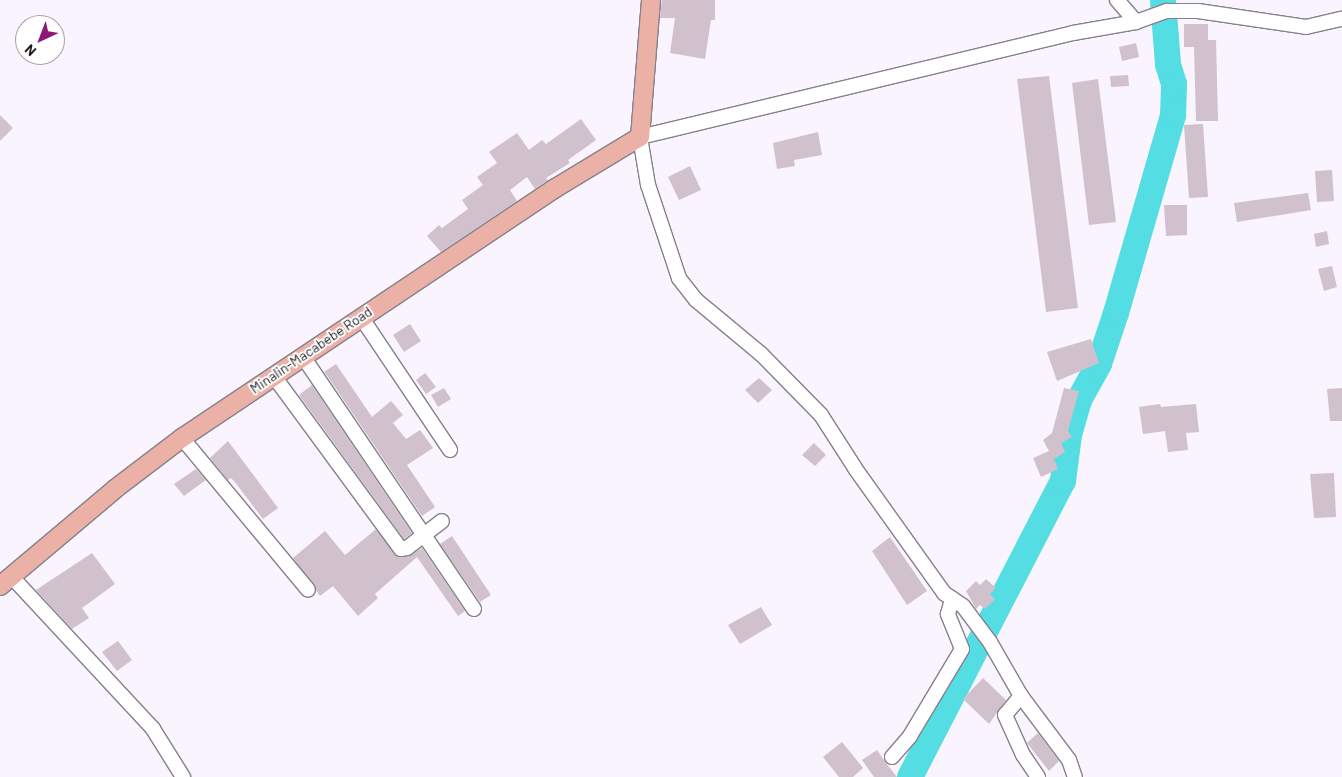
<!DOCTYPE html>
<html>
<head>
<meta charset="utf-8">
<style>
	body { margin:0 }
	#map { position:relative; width:1342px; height:777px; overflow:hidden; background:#f9f4fe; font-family:Barlow,sans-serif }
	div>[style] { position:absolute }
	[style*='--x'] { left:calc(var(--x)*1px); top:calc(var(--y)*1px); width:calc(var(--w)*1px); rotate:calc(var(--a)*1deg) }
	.river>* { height:26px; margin:-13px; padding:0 13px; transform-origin:13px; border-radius:13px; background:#54dde2 }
	.building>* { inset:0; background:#d0c1cc }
	.roads { filter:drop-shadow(1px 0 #86808d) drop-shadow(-1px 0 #86808d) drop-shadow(0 1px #86808d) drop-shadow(0 -1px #86808d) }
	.minor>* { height:14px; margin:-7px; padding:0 7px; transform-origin:7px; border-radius:7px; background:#fff }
	.major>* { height:18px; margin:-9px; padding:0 9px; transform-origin:9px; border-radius:9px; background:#ecb1a6 }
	span { translate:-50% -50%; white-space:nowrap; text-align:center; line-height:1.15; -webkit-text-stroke:4px #fff; paint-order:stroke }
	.street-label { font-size:14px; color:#1d1a20 }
	.north { position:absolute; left:15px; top:15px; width:50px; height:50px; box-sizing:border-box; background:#fff; border:1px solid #a5a3a6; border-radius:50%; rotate:223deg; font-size:14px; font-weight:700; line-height:20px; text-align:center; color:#1d1a20 }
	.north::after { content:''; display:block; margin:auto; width:18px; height:22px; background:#8e1777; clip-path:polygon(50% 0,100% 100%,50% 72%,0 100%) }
</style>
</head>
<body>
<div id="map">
	<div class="river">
		<div style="--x:910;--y:777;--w:333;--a:-62.7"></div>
		<div style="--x:1063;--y:481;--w:46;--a:-82.6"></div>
		<div style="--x:1069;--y:435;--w:36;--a:-74"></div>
		<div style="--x:1079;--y:400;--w:41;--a:-60.9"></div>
		<div style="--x:1099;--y:364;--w:54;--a:-71.6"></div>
		<div style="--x:1116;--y:313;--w:206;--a:-73.9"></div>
		<div style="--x:1173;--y:115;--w:31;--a:-88"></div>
		<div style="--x:1174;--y:84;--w:21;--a:-107"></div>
		<div style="--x:1168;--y:64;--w:64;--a:-94.5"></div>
	</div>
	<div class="building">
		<div style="clip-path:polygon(662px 0,715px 0,715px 20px,711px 20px,705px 59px,670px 53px,675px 18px,660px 18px)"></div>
		<div style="clip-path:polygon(1184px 24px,1208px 24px,1208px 40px,1216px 40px,1218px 121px,1196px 121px,1194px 47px,1184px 47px)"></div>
		<div style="clip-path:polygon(1136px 43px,1139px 57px,1122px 61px,1119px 47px)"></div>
		<div style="clip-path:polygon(1128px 75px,1129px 86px,1111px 87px,1110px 76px)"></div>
		<div style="clip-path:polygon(1049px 76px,1078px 308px,1046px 312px,1017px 79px)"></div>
		<div style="clip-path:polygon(1098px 79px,1116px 222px,1089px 225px,1072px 83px)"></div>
		<div style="clip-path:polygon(0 115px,13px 128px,0 141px)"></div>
		<div style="clip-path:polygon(581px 119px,596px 140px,568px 160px,570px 163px,546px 178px,548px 180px,535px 189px,527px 177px,510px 190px,517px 201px,441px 252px,427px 236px,439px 225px,442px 228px,468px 209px,462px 200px,483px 185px,477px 177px,497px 163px,489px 152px,517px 133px,529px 150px,542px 140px,546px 144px)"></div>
		<div style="clip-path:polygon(1203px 124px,1208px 197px,1189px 198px,1184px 125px)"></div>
		<div style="clip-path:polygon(818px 132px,822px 155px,794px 160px,795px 166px,777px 169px,773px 143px)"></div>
		<div style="clip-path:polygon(690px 166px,701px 190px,679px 200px,668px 177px)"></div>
		<div style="clip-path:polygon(1332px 170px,1334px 201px,1317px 202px,1315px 171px)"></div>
		<div style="clip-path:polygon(1308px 193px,1311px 210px,1237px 222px,1234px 203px)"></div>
		<div style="clip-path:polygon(1164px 205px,1187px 205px,1187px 235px,1166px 236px)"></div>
		<div style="clip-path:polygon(1327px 231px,1329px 244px,1316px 247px,1314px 234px)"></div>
		<div style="clip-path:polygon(1332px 266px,1337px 287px,1324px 291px,1318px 269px)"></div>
		<div style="clip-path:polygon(410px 324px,421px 341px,404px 352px,393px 335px)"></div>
		<div style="clip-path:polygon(1091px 339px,1099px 363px,1057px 381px,1047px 352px)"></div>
		<div style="clip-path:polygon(336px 364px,372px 417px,391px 401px,403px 415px,393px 423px,406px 439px,420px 430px,433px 448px,407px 465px,435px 507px,422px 516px,326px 374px,324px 372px)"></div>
		<div style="clip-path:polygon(425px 373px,436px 387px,426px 394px,416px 380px)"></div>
		<div style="clip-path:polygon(759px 378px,772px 390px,758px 403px,745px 390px)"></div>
		<div style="clip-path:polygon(312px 385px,412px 533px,404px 539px,299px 395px)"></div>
		<div style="clip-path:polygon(444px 388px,451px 399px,438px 407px,431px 395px)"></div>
		<div style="clip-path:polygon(1064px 388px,1079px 391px,1068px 431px,1072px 437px,1061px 443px,1065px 452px,1054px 459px,1058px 469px,1041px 477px,1033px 458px,1049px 451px,1043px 440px,1052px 433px)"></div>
		<div style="clip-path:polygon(1342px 388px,1342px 421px,1330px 421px,1327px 389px)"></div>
		<div style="clip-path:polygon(1160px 404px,1161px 407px,1196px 404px,1199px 432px,1186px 433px,1188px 450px,1168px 452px,1165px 431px,1143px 434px,1139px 407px)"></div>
		<div style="clip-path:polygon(228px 441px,278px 508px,263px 519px,234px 481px,231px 478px,228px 480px,210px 458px)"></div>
		<div style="clip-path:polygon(814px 443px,826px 455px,815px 466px,802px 455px)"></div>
		<div style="clip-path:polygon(196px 469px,206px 480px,184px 496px,174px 484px)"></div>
		<div style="clip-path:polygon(1334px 473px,1336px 517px,1314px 518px,1310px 474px)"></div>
		<div style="clip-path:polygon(376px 529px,398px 557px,409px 556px,422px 548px,465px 611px,458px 616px,417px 557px,375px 594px,378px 598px,358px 616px,333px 586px,320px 596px,293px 558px,325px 531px,345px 555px)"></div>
		<div style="clip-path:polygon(452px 536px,491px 595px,480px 602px,440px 544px)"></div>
		<div style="clip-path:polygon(890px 537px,927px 591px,907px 605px,872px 551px)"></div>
		<div style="clip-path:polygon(92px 553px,115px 584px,82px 608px,89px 618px,72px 629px,36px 590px)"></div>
		<div style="clip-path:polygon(986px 579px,996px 588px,990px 594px,995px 599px,985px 609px,980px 605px,976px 609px,966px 591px,976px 581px,980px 585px)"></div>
		<div style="clip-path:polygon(761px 607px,772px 625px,740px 644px,728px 625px)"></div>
		<div style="clip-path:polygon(118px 641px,132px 660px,117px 671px,102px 652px)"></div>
		<div style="clip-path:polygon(983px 678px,1006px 700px,989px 724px,963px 699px)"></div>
		<div style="clip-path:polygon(1038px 733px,1059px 761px,1049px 771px,1027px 743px)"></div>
		<div style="clip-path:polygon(842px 742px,863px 768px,853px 777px,839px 777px,823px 757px)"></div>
		<div style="clip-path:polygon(877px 750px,886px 763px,897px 777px,874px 777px,862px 760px)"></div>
	</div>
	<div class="roads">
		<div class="minor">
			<div style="--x:1117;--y:0;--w:29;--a:49"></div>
			<div style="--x:361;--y:317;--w:160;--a:56.2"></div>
			<div style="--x:304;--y:358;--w:303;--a:55.9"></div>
			<div style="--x:273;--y:375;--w:216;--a:53.7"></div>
			<div style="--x:401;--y:549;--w:6;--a:-9"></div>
			<div style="--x:407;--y:548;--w:44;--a:-37.6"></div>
			<div style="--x:182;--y:438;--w:197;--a:50.3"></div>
			<div style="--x:11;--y:576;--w:209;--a:47.1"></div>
			<div style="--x:153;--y:729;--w:57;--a:58"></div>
			<div style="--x:1021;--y:696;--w:80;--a:53.1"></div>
			<div style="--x:1069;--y:760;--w:18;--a:71"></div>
			<div style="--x:892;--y:757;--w:28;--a:-49"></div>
			<div style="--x:910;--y:736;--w:101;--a:-59.1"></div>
			<div style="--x:962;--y:649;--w:38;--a:-112"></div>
			<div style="--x:948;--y:614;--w:16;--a:-75"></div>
			<div style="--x:1038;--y:777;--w:27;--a:-124"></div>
			<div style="--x:1023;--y:755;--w:44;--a:-114.2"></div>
			<div style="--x:1005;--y:715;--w:25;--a:-50"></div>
			<div style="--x:1021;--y:696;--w:62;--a:-119.9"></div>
			<div style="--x:990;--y:642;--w:45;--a:-126.9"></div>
			<div style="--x:963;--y:606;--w:23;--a:-146"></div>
			<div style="--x:944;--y:593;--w:153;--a:-125.5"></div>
			<div style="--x:855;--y:468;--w:63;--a:-122.7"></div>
			<div style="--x:821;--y:415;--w:86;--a:-134.5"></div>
			<div style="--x:761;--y:354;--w:85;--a:-140.3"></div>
			<div style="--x:696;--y:300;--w:28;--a:-128"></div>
			<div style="--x:679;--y:278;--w:98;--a:-108.4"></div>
			<div style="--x:648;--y:185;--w:49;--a:-99.5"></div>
			<div style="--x:640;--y:137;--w:445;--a:-13.5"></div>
			<div style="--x:1073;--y:33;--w:64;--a:-9.9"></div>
			<div style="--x:1136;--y:22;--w:33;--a:-20"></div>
			<div style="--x:1167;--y:11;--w:31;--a:0"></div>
			<div style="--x:1198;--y:11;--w:109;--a:8.4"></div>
			<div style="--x:1306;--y:27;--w:37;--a:-13"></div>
		</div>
		<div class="major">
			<div style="--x:0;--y:586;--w:150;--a:-40.1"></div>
			<div style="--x:115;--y:489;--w:84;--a:-37.3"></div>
			<div style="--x:182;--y:438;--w:448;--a:-33.8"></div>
			<div style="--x:554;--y:189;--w:100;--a:-31.2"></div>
			<div style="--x:640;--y:137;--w:137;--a:-85.4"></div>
		</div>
	</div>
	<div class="street-label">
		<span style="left:311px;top:350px;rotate:-34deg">Minalin-Macabebe Road</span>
	</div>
	<div class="north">N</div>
</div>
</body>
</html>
